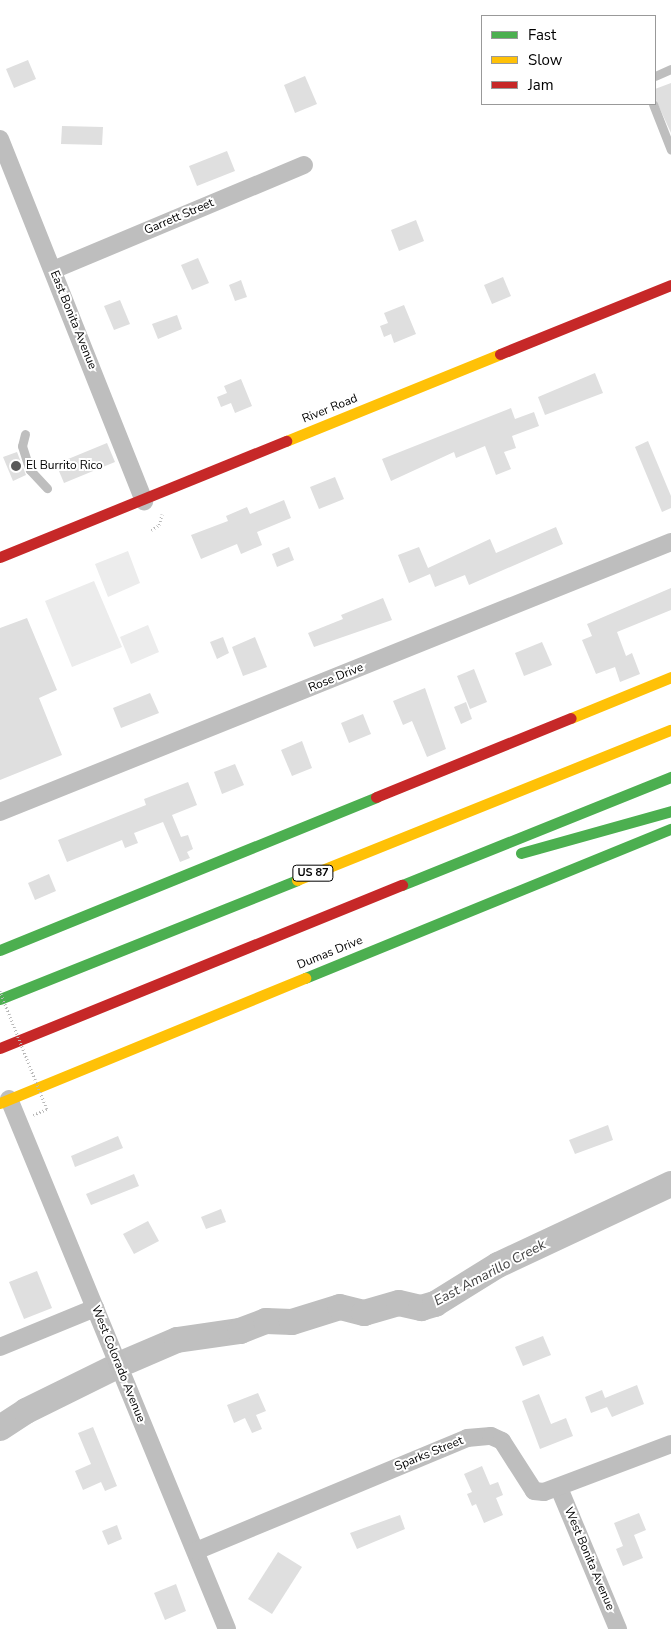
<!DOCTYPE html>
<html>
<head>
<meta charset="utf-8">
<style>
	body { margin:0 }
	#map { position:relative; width:671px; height:1629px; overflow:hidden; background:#fff; font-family:"Nunito Sans",sans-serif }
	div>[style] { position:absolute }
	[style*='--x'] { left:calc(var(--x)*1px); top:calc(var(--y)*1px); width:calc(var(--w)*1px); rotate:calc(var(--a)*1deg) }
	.green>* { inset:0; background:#ececec }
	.river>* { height:26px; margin:-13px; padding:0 13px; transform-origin:13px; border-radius:13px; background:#bfbfbf }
	.building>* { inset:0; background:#dfdfdf }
	.path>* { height:2.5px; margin-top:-1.25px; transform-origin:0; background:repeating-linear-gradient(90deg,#b9b9b9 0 1px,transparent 0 3.5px) }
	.lane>* { height:9px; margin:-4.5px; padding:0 4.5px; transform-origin:4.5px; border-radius:4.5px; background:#bebebe }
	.street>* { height:18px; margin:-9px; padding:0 9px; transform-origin:9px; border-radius:9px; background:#bebebe }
	.fast>* { height:11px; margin:-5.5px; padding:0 5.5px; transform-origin:5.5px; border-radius:5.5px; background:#4caf50 }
	.slow>* { height:11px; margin:-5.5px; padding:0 5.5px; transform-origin:5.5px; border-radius:5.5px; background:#ffc107 }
	.jam>* { height:11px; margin:-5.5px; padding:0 5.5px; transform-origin:5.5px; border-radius:5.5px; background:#c62828 }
	.path-bridge>* { height:2.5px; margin-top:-1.25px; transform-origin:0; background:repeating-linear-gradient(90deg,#b9b9b9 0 1px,transparent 0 3.5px) }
	.dots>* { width:14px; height:14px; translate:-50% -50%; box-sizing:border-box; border:2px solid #fff; border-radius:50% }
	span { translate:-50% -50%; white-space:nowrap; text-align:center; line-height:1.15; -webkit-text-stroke:4px #fff; paint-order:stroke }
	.shield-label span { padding:1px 4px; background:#fff; border:1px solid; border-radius:4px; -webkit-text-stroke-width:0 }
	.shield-label { font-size:11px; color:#000; font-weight:700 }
	.street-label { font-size:12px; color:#000 }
	.poi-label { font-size:12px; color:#000 }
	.left { translate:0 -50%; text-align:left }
	.water-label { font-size:14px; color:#444; font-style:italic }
	.legend { position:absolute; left:481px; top:15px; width:175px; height:90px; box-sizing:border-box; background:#fff; border:1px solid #999; margin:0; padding:6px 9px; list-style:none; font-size:15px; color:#000 }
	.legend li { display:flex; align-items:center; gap:10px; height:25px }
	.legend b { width:25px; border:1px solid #999 }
</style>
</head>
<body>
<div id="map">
	<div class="green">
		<div style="clip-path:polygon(128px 551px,140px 583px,108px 597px,95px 564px)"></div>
		<div style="clip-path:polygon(94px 581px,122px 647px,72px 667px,45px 601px)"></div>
		<div style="clip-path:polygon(148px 625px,159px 652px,131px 664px,120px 637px)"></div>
	</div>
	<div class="river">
		<div style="--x:128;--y:1361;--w:53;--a:-23.2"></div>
		<div style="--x:177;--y:1340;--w:64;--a:-8.1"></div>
		<div style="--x:240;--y:1331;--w:28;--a:-21"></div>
		<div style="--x:266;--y:1321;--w:26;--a:2"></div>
		<div style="--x:292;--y:1322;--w:50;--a:-17.4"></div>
		<div style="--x:340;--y:1307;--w:25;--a:14"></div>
		<div style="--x:364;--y:1313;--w:36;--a:-16"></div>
		<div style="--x:399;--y:1303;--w:23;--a:13"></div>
		<div style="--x:421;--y:1308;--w:15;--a:-16"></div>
		<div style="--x:435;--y:1304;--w:74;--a:-31.8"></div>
		<div style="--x:498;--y:1265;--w:191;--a:-25.1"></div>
		<div style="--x:0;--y:1428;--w:31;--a:-33"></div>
		<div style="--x:26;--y:1411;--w:93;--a:-26.3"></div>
	</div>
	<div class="building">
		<div style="clip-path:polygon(28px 60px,36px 79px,14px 88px,6px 69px)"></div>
		<div style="clip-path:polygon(305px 76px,317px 104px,295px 113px,284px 85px)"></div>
		<div style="clip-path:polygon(671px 83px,671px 133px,655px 98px,655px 89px)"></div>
		<div style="clip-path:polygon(62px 126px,103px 127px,102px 145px,61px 144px)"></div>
		<div style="clip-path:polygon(227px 151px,235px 171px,197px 186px,189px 166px)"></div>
		<div style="clip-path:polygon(416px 220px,424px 241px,399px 251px,391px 230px)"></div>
		<div style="clip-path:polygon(198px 258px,209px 283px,192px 290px,181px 265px)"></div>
		<div style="clip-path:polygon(503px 277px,511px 296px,492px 304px,484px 285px)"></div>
		<div style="clip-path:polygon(241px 280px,247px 297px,235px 301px,229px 285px)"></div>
		<div style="clip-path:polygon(120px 300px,130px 324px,114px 330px,104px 306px)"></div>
		<div style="clip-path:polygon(404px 305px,416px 334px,394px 343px,391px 334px,384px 337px,380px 326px,388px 323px,384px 313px)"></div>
		<div style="clip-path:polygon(177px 315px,182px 329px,158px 339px,152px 324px)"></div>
		<div style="clip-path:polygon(595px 373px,603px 393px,545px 415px,538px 397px)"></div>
		<div style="clip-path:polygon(241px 379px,252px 406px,235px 413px,231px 403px,221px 407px,217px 397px,227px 393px,224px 386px)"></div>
		<div style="clip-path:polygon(511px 408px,515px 419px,534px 412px,539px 426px,512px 436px,516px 448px,504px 452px,511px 469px,496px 475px,485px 446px,456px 458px,454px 452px,391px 481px,382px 459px)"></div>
		<div style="clip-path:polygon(648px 441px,671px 496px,671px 508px,662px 512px,635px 447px)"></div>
		<div style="clip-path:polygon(107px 443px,115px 462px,64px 483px,56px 464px)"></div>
		<div style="clip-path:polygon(17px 452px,26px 475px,13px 481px,3px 457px)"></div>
		<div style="clip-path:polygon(335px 477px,344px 499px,319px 509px,310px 487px)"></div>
		<div style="clip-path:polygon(284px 500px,291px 518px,257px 532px,262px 545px,241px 554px,237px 544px,201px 559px,191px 535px,228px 521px,226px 516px,247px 507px,250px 514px)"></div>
		<div style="clip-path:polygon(556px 527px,563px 544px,469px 585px,465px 575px,435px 587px,430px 574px,409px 583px,398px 555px,419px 547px,428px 568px,490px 539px,496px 553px)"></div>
		<div style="clip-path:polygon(289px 547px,294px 560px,277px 567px,272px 554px)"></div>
		<div style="clip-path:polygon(671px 588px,671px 610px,617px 632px,626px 656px,632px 653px,640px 674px,620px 682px,615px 667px,596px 674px,582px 640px,592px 636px,587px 624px)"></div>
		<div style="clip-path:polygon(383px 598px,392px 620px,314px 647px,308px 633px,343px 619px,341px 615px)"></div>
		<div style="clip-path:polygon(27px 618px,57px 690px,39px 698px,62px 755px,0 780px,0 628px)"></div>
		<div style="clip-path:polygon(223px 637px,229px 653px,217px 659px,210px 642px)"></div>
		<div style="clip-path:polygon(255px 637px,267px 667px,243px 676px,232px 647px)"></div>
		<div style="clip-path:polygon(542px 642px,552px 665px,524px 676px,515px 653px)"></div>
		<div style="clip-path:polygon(474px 669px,487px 702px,470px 709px,457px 676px)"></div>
		<div style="clip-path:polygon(425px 688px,446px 749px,427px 757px,412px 721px,403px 725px,393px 701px)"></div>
		<div style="clip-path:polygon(150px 693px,159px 713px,121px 728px,113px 708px)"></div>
		<div style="clip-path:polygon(466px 702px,472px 719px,461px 724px,454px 707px)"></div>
		<div style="clip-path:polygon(363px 714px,371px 734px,349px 743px,341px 723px)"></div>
		<div style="clip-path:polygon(302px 741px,312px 768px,292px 776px,281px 750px)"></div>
		<div style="clip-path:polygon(235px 764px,244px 785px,222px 794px,214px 772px)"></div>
		<div style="clip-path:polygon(188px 782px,197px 805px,172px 815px,181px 837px,188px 835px,193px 849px,187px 852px,190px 858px,180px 862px,163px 822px,134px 833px,138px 843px,125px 848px,122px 840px,67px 862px,58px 840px,146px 805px,144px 799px)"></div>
		<div style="clip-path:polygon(49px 874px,56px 891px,35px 900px,28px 883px)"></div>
		<div style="clip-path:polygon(608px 1125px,613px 1140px,575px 1154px,569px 1140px)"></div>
		<div style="clip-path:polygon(118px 1136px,123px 1148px,75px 1167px,71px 1156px)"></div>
		<div style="clip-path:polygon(134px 1174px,139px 1186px,91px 1205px,86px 1194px)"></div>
		<div style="clip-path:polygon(221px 1209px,226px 1222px,206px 1229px,201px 1217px)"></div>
		<div style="clip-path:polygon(148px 1221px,159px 1241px,134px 1254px,123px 1234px)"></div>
		<div style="clip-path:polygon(37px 1271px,52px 1308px,24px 1319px,9px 1282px)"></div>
		<div style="clip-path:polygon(543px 1336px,551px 1355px,523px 1366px,515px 1347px)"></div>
		<div style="clip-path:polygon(637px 1385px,644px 1404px,612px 1417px,607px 1407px,591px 1413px,585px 1397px,602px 1390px,605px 1398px)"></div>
		<div style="clip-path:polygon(258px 1393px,266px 1411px,256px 1415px,262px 1429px,252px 1433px,245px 1418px,234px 1423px,227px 1405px)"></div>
		<div style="clip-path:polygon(539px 1394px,551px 1424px,566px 1418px,573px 1436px,540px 1449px,522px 1401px)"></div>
		<div style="clip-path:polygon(93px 1427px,117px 1486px,105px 1491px,101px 1482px,83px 1490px,75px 1471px,91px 1464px,78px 1433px)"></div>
		<div style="clip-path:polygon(482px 1466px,490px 1485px,498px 1482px,503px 1495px,496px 1498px,503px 1515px,484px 1523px,476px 1504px,472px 1506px,467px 1494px,472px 1492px,464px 1474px)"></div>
		<div style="clip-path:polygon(639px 1513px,646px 1530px,634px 1535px,643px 1558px,623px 1566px,616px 1549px,623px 1546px,614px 1523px)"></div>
		<div style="clip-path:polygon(400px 1515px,405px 1529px,357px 1549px,350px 1533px)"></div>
		<div style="clip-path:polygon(117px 1525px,122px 1539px,108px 1545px,102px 1531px)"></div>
		<div style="clip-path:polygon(278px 1552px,302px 1567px,272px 1614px,248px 1599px)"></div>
		<div style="clip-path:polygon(176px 1584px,186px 1611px,165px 1620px,154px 1593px)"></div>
	</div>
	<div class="path">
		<div style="--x:151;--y:530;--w:9;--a:-32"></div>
		<div style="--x:159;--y:525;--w:11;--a:-75"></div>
		<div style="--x:33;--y:1115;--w:15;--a:-23"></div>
	</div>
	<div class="lane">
		<div style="--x:655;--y:76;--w:17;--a:-24"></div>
		<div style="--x:653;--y:104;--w:49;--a:68.6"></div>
		<div style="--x:25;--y:434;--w:12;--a:104"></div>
		<div style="--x:22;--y:446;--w:25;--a:72"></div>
		<div style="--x:30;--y:470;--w:25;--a:47"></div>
	</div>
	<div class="street">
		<div style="--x:0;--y:139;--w:390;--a:68.3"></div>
		<div style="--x:53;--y:270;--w:272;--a:-22.7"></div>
		<div style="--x:0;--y:812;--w:723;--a:-21.92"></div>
		<div style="--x:9;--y:1099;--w:573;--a:67.64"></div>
		<div style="--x:0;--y:1347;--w:103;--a:-22.3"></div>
		<div style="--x:559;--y:1488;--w:153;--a:67.3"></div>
		<div style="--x:196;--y:1551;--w:294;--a:-22.6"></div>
		<div style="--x:467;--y:1438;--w:24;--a:-5"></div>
		<div style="--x:491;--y:1436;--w:12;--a:24"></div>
		<div style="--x:502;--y:1441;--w:59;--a:57.4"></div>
		<div style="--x:534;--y:1491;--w:10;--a:6"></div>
		<div style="--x:544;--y:1492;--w:136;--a:-20.7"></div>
	</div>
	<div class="fast">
		<div style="--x:521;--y:853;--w:156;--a:-15.6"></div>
		<div style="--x:402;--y:885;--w:290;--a:-21.9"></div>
		<div style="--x:0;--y:950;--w:406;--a:-22.1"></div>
		<div style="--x:305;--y:978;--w:395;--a:-22.2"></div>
		<div style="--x:0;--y:999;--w:320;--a:-21.8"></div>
	</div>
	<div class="slow">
		<div style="--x:286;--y:441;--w:231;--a:-22.1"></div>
		<div style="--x:571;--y:718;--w:108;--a:-22.3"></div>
		<div style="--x:297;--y:880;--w:403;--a:-21.9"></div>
		<div style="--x:0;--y:1103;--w:330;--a:-22.3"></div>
	</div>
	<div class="jam">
		<div style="--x:500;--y:354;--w:184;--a:-22"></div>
		<div style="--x:0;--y:557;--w:309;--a:-22.1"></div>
		<div style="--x:376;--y:797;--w:210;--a:-22.1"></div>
		<div style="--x:0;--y:1048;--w:434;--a:-22.1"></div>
	</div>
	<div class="path-bridge">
		<div style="--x:0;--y:991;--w:127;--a:68.3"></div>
	</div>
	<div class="dots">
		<div style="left:16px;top:466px;background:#595959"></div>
	</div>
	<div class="shield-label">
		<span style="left:313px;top:873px">US 87</span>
	</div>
	<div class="street-label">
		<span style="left:179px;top:217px;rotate:-23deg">Garrett Street</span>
		<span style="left:73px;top:320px;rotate:68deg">East Bonita Avenue</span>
		<span style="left:330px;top:409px;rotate:-22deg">River Road</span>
		<span style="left:336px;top:678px;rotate:-22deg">Rose Drive</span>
		<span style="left:330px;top:953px;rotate:-22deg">Dumas Drive</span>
		<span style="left:118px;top:1364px;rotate:68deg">West Colorado Avenue</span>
		<span style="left:429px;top:1454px;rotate:-22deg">Sparks Street</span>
		<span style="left:589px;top:1559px;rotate:67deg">West Bonita Avenue</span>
	</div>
	<div class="poi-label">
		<span class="left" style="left:26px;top:466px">El Burrito Rico</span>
	</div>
	<div class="water-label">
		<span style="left:490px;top:1273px;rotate:-28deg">East Amarillo Creek</span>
	</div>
	<ul class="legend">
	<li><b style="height:6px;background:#4caf50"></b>Fast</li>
	<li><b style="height:6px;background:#ffc107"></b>Slow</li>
	<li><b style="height:6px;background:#c62828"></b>Jam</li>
	</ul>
</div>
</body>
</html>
